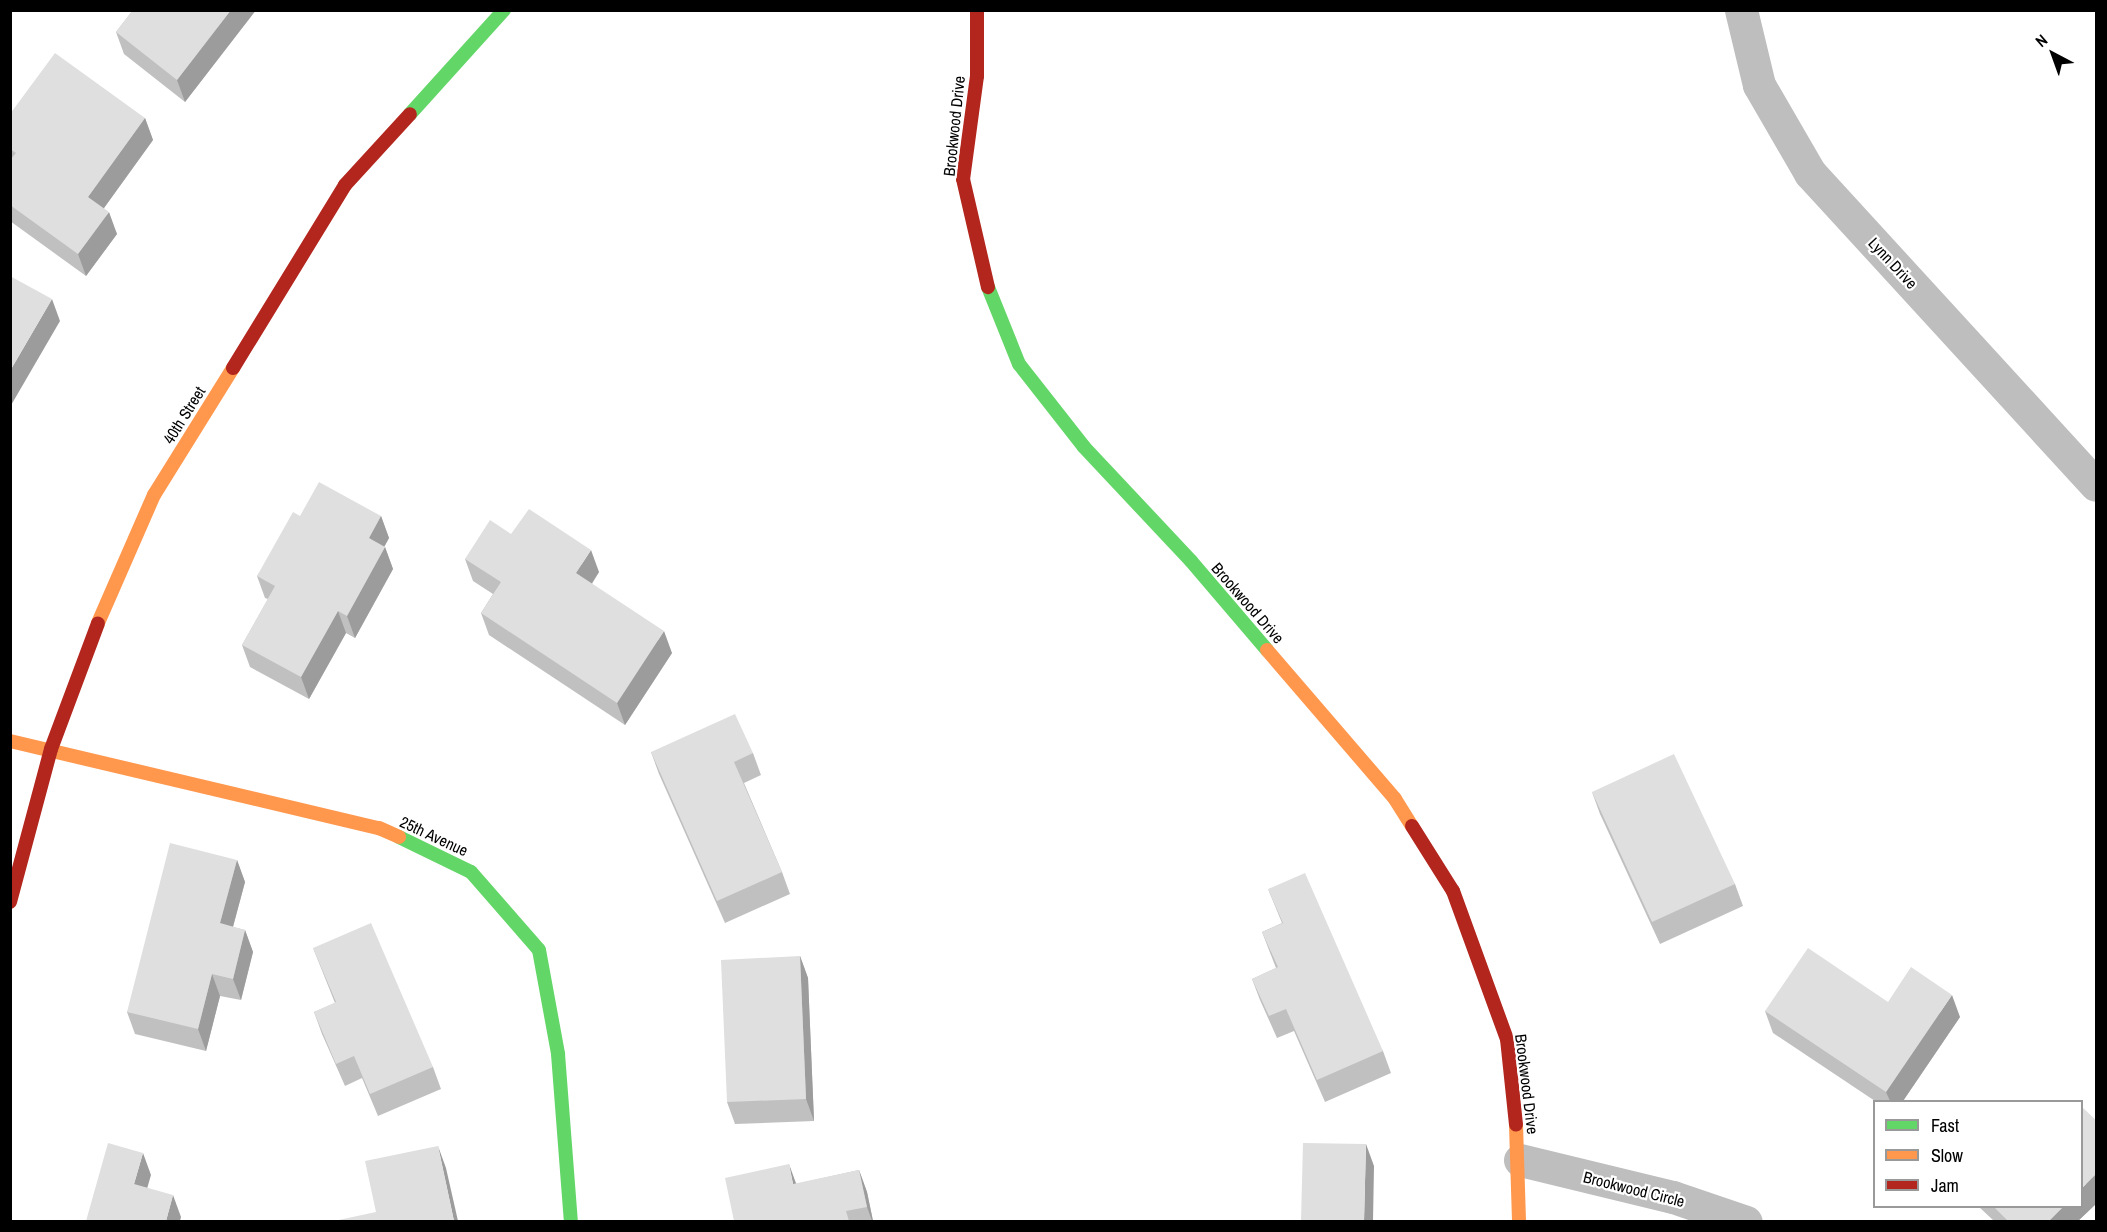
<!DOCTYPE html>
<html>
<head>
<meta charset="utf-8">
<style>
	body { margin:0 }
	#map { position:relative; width:2107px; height:1232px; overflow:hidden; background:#fff; font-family:"Archivo Narrow",sans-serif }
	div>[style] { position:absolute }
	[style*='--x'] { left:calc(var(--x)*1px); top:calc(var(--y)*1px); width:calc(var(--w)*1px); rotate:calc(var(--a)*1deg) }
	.street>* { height:33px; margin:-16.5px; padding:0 16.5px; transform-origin:16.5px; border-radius:16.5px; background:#bebebe }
	.fast>* { height:14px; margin:-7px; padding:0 7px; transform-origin:7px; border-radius:7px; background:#63d668 }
	.slow>* { height:14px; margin:-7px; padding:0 7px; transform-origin:7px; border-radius:7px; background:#ff974d }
	.jam>* { height:14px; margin:-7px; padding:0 7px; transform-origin:7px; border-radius:7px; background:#b3261e }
	.wall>* { inset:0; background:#c0c0c0 }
	.shaded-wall>* { inset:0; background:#9c9c9c }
	.building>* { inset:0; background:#dfdfdf }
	span { translate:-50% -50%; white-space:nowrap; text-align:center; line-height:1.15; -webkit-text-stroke:4.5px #fff; paint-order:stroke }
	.street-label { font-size:16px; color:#000 }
	.frame { position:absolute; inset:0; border:12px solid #000; pointer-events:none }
	.legend { position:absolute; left:1873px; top:1100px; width:210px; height:108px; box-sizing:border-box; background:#fff; border:2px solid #999; margin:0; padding:8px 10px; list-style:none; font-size:18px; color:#000 }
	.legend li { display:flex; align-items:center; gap:12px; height:30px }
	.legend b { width:30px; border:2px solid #999 }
	.north { position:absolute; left:2023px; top:24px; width:60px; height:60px; -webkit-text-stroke:4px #fff; paint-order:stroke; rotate:319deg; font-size:16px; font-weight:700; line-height:24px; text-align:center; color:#000 }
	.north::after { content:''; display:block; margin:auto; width:21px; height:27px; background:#000; clip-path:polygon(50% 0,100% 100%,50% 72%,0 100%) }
</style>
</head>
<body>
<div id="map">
	<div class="street">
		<div style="--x:1741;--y:10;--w:77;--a:76.5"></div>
		<div style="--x:1759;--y:85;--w:102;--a:59.9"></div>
		<div style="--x:1810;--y:173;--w:423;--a:47.5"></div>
		<div style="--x:1520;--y:1160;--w:157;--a:13.6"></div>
		<div style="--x:1673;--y:1197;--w:77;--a:18.9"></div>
	</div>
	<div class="fast">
		<div style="--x:410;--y:114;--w:140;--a:-47.9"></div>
		<div style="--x:988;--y:287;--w:83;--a:68.1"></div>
		<div style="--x:1019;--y:364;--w:105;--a:51.9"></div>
		<div style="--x:1084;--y:447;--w:156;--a:46.8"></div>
		<div style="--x:1191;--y:561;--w:117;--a:49.5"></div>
		<div style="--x:399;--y:837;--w:80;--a:25.9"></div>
		<div style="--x:471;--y:872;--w:103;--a:48.9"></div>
		<div style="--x:539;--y:950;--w:106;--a:79.6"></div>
		<div style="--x:558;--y:1054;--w:169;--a:85.6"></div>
	</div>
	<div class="slow">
		<div style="--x:98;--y:623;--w:140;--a:-66.4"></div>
		<div style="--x:154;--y:495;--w:150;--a:-58.1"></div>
		<div style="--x:1267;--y:650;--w:196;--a:49.3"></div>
		<div style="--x:1395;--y:799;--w:32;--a:58"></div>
		<div style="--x:10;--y:741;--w:379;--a:13.3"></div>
		<div style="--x:379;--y:828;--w:22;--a:24"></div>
		<div style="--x:1516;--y:1125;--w:97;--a:88.2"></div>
	</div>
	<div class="jam">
		<div style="--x:977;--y:10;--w:66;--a:90"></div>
		<div style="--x:977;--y:76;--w:104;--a:97.7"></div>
		<div style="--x:963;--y:179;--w:111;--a:77"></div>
		<div style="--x:233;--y:368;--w:215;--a:-58.5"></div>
		<div style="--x:345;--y:185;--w:96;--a:-47.5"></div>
		<div style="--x:1412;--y:826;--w:77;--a:57.8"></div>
		<div style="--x:1453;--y:891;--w:158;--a:70"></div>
		<div style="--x:1507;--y:1039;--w:86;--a:84"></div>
		<div style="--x:10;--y:902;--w:158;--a:-75"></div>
		<div style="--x:51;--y:749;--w:134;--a:-69.5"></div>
	</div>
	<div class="wall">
		<div style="clip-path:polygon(133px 10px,256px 10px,185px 102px,124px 54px,116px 32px)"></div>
		<div style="clip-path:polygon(10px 114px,145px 118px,153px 140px,104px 208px,117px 234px,86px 276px,10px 221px)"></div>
		<div style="clip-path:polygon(300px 516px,381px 516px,389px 538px,384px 547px,385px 547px,393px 569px,355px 638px,346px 633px,309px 699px,250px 667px,242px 645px,268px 599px,265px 598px,257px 576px)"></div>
		<div style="clip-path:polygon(511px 534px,599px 572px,592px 584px,672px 653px,625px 725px,489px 635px,481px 613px,493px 594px,473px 581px,465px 559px)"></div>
		<div style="clip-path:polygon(651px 752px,753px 753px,761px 775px,744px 783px,782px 872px,790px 894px,725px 923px,659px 774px)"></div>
		<div style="clip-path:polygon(1592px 792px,1735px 884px,1743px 906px,1660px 944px,1600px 814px)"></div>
		<div style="clip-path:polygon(237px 860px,245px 882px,233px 927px,245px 930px,253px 952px,241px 1000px,220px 996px,206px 1051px,135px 1034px,127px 1012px)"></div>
		<div style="clip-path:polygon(1268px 889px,1383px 1051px,1391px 1073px,1325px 1102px,1294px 1031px,1277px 1038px,1260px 1000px,1252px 979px,1276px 968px,1262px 932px,1282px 923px)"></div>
		<div style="clip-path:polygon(313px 948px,433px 1067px,441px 1089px,378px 1116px,362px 1078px,345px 1086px,322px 1034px,314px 1012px,335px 1003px)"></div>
		<div style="clip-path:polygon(800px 956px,808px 978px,814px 1121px,735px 1124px,727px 1102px)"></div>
		<div style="clip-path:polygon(1888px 1002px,1960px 1017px,1903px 1101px,1875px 1101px,1773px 1033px,1765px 1011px)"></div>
		<div style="clip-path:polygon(2097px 1121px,2097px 1203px,2078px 1221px,1994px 1221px,1978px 1206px,2082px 1206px)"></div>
		<div style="clip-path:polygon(859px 1170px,867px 1192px,873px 1221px,734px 1221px,796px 1184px)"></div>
	</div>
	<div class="shaded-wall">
		<div style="clip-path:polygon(231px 10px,256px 10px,185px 102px,177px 80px)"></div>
		<div style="clip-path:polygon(145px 118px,153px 140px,96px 219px,88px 197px)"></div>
		<div style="clip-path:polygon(109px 212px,117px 234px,86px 276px,78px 254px)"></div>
		<div style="clip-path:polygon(52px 299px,60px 321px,10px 407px,10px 371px)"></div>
		<div style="clip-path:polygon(381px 516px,389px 538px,377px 560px,369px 538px)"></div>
		<div style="clip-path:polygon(385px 547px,393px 569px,355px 638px,347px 616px)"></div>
		<div style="clip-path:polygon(591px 550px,599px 572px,584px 595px,576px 573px)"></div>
		<div style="clip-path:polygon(338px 611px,346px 633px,309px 699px,301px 677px)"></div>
		<div style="clip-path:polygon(664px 631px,672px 653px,625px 725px,617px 703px)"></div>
		<div style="clip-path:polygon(237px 860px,245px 882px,228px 945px,220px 923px)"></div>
		<div style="clip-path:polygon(245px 930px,253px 952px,241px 1000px,233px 979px)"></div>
		<div style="clip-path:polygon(800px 956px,808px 978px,814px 1121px,806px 1099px)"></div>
		<div style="clip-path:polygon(212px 974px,220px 996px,206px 1051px,198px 1029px)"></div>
		<div style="clip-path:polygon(1952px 995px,1960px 1017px,1903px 1101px,1890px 1101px,1886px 1092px)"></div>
		<div style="clip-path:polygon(1366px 1144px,1374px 1166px,1373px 1221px,1364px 1221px)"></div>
		<div style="clip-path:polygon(438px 1146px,446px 1168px,458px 1221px,454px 1221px)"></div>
		<div style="clip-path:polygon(143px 1153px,151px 1175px,142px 1206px,134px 1184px)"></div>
		<div style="clip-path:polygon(789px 1164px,797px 1186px,793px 1184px)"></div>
		<div style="clip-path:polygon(859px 1170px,867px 1192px,873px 1221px,872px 1221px,867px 1207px)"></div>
		<div style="clip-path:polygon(2097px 1173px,2097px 1203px,2078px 1221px,2049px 1221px,2064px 1206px,2082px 1206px,2082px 1188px)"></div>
		<div style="clip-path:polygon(173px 1195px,181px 1217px,180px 1221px,166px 1221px)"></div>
	</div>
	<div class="building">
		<div style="clip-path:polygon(133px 10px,231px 10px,177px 80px,116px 32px)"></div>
		<div style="clip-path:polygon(55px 53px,145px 118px,88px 197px,109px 212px,78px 254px,10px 205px,10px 160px,16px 153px,10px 149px,10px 114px)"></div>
		<div style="clip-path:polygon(10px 276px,52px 299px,10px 371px)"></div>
		<div style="clip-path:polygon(319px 482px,381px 516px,369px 538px,385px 547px,347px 616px,338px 611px,301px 677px,242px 645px,275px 586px,257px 576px,293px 512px,300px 516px)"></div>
		<div style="clip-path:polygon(529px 509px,591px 550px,576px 573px,664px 631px,617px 703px,481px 613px,501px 582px,465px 559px,490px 520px,511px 534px)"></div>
		<div style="clip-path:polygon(735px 714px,753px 753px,734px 762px,782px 872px,717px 901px,651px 752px)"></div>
		<div style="clip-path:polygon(1674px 754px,1735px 884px,1652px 922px,1592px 792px)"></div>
		<div style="clip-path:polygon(170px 843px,237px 860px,220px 923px,245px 930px,233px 979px,212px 974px,198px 1029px,127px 1012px)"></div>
		<div style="clip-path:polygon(1305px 873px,1383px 1051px,1317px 1080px,1286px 1009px,1269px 1016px,1252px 979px,1278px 967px,1262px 932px,1283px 923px,1268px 889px)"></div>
		<div style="clip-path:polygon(371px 923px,433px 1067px,370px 1094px,354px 1056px,336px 1064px,314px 1012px,336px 1002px,313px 948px)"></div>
		<div style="clip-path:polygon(1808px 948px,1888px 1002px,1911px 967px,1952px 995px,1886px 1092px,1765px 1011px)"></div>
		<div style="clip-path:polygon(800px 956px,806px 1099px,727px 1102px,721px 960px)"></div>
		<div style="clip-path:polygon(2082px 1107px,2097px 1121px,2097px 1173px,2082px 1188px)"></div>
		<div style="clip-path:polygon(108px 1143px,143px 1153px,134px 1184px,173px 1195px,166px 1221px,86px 1221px)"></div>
		<div style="clip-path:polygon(1303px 1143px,1366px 1144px,1364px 1221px,1301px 1221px)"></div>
		<div style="clip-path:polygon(438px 1146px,454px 1221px,334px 1221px,376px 1212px,365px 1161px)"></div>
		<div style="clip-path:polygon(789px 1164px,793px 1184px,859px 1170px,867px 1207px,846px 1211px,849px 1221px,734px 1221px,725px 1178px)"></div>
		<div style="clip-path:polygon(1993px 1206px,2064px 1206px,2049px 1221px,2008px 1221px)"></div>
	</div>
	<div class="street-label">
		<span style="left:954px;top:126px;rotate:-84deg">Brookwood Drive</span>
		<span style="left:1893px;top:263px;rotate:47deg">Lynn Drive</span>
		<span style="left:184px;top:415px;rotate:-58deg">40th Street</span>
		<span style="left:1248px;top:603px;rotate:49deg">Brookwood Drive</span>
		<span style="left:434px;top:836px;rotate:25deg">25th Avenue</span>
		<span style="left:1527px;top:1084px;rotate:83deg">Brookwood Drive</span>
		<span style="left:1634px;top:1189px;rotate:14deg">Brookwood Circle</span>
	</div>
	<div class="frame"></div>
	<ul class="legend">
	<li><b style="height:8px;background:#63d668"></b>Fast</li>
	<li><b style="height:8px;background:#ff974d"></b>Slow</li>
	<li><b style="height:8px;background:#b3261e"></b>Jam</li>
	</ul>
	<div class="north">N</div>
</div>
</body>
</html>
